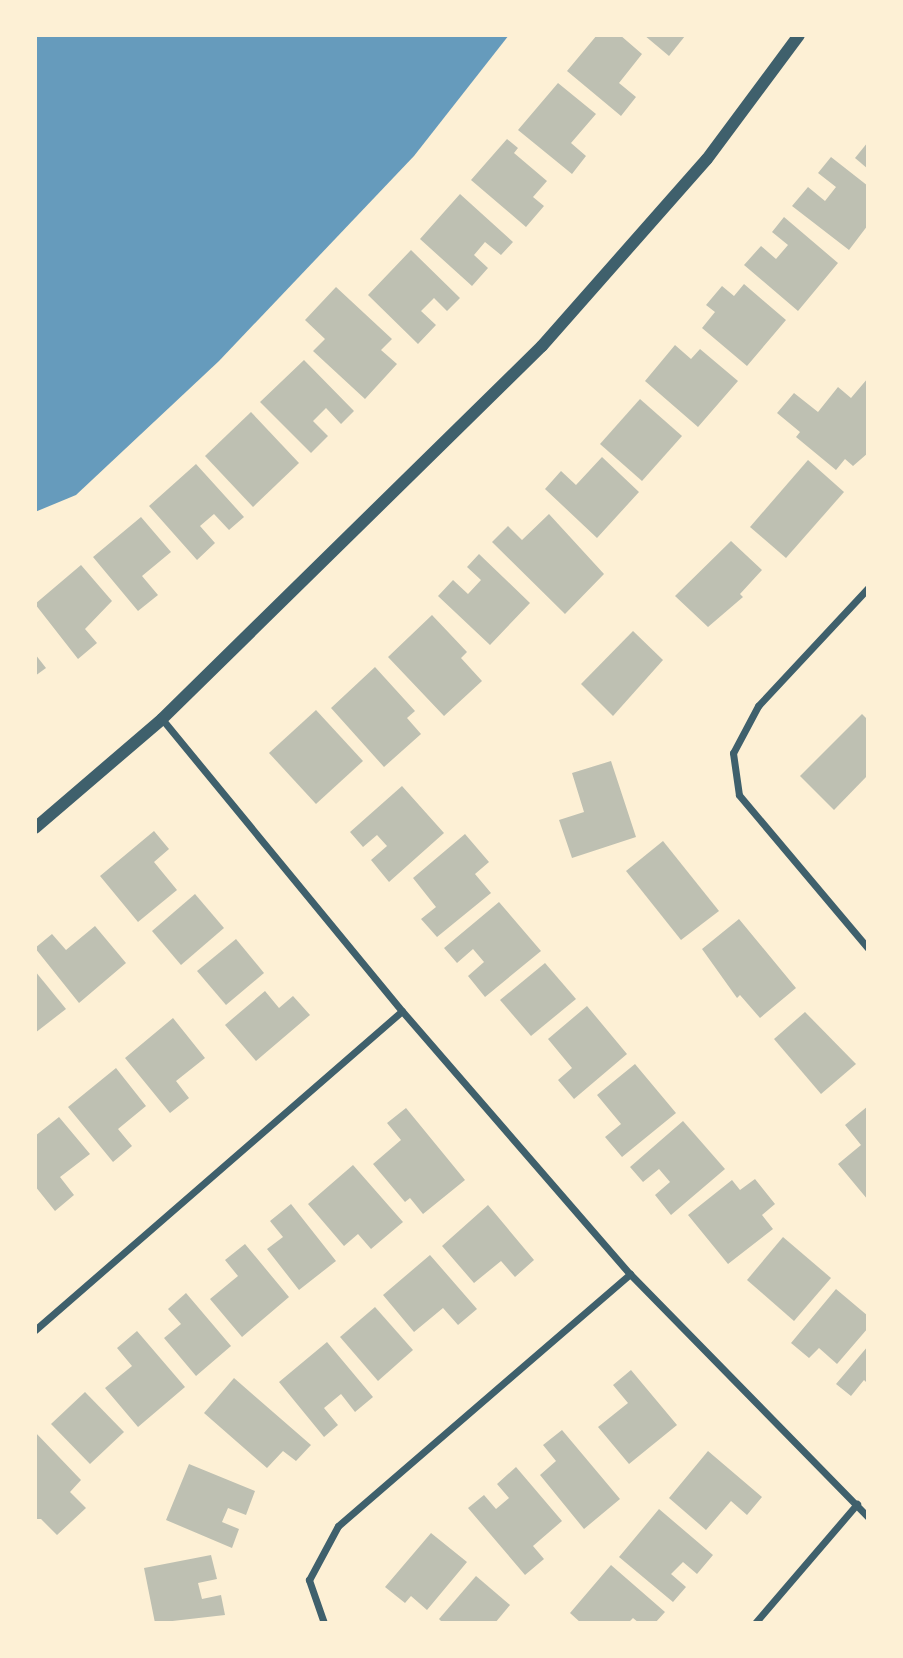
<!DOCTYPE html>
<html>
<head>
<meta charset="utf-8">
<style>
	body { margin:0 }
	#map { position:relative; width:903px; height:1658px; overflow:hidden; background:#fdf0d5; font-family:"Titillium Web",sans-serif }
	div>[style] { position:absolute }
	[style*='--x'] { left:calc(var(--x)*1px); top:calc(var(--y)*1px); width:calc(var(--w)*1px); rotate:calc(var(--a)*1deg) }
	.water>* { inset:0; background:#669bbc }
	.building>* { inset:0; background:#bec0b2 }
	.minor>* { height:7px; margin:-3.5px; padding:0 3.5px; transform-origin:3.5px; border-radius:3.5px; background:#3f606c }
	.tertiary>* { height:12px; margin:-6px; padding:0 6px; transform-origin:6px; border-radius:6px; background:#3f606c }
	span { translate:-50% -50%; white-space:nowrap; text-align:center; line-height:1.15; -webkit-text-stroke:5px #fdf0d5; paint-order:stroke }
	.frame { position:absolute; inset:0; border:37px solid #fdf0d5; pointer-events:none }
</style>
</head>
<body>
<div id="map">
	<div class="water">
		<div style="clip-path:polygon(35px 35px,509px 35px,414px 156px,219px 361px,76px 495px,35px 512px)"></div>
	</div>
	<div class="building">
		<div style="clip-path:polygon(597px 35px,620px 35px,642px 54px,619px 83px,636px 97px,621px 116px,567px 71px)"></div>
		<div style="clip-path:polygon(644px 35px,683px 35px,685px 36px,669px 56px)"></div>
		<div style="clip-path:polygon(558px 83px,596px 114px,571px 143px,586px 156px,572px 174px,518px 130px)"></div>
		<div style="clip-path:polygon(507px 139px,518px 148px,514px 153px,547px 181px,533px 197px,544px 206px,526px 227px,471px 180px)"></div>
		<div style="clip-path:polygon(868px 142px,868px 169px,855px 158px)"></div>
		<div style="clip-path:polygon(831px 157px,868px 186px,868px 225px,849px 250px,792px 206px,808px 187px,825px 201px,836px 187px,818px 173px)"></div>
		<div style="clip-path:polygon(460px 194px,513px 242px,501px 255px,485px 242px,474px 255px,488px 268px,472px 286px,420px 239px)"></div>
		<div style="clip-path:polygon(784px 217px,838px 263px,798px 311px,744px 265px,761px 246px,776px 259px,788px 245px,772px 232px)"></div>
		<div style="clip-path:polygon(411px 250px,460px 298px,447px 311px,434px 298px,421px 311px,436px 325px,418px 344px,368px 295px)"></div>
		<div style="clip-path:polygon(744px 284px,786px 320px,747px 366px,702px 328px,715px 312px,706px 305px,722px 286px,734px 296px)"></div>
		<div style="clip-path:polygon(336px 287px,392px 339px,381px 350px,397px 364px,365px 399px,313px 351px,325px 339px,305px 320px)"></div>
		<div style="clip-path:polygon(675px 345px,691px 359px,700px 349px,738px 381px,698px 427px,645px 381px)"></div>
		<div style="clip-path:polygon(304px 360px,354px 411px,341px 424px,326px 408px,313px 421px,328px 436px,311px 453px,260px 402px)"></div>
		<div style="clip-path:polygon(868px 378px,868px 453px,853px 466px,845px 459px,836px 470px,796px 437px,800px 432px,777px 413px,794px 393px,818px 412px,838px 387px,851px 398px)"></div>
		<div style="clip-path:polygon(640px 399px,682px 436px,642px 481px,600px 444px)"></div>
		<div style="clip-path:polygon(251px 412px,299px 463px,253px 507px,205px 456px)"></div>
		<div style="clip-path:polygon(602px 457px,639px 492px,597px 538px,545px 489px,561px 471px,576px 485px)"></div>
		<div style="clip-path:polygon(808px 460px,844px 492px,786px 558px,750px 527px)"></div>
		<div style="clip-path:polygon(196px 464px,244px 517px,229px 530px,214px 514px,200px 526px,215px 543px,197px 560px,149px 506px)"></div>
		<div style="clip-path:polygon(549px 514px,604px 574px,565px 614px,492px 542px,508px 526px,522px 540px)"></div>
		<div style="clip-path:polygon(141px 517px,171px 552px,142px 576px,158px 595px,138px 611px,93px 557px)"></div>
		<div style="clip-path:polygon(731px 541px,762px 570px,740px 594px,743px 597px,708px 627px,675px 596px)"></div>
		<div style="clip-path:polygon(479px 554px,530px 603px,490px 645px,438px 596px,453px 580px,468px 594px,481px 580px,467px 567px)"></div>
		<div style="clip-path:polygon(81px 565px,112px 601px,85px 629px,97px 643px,78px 659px,35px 604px)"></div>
		<div style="clip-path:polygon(432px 615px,467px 652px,461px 658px,482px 681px,444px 716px,388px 657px)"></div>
		<div style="clip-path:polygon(633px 631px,663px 660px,613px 716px,581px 684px)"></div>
		<div style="clip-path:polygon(35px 654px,46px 668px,35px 676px)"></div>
		<div style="clip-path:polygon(375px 667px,415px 711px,407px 718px,421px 734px,384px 767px,331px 708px)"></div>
		<div style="clip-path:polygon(316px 710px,363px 761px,316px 804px,269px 753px)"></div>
		<div style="clip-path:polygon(862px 714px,868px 720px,868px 775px,834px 810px,800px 776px)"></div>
		<div style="clip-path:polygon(611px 761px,636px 837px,572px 858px,559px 820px,584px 812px,572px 773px)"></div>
		<div style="clip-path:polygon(402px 786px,444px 833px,389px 882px,371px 860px,387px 846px,377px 835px,363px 847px,350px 832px)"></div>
		<div style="clip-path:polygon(154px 831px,169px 849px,154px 862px,177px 890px,138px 922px,100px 876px)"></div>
		<div style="clip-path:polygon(465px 834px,489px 862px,475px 874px,491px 893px,437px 937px,421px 919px,436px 907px,413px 878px)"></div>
		<div style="clip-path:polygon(663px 841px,719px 911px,681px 940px,626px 871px)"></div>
		<div style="clip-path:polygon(195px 894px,224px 928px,181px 965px,152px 931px)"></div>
		<div style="clip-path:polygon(499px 902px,541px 951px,485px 997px,468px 976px,484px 962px,473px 949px,457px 963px,444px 948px)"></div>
		<div style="clip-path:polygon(739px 919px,796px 988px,760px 1018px,740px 995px,737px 998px,702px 949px)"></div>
		<div style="clip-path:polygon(95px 926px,126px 963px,79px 1003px,35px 948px,52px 934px,66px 950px)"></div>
		<div style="clip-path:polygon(236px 939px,264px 973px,226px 1005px,197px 971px)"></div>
		<div style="clip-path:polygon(545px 963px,576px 999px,531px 1036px,500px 1000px)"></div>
		<div style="clip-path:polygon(35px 971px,66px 1009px,35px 1033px)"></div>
		<div style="clip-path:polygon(265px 991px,279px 1008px,293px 996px,310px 1015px,256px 1061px,225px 1025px)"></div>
		<div style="clip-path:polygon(587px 1006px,627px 1054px,574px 1099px,558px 1080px,572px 1068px,548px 1039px)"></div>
		<div style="clip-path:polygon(805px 1012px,856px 1064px,821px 1094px,774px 1039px)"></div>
		<div style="clip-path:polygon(173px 1018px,205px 1058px,176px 1081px,189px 1098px,170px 1113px,125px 1058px)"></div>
		<div style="clip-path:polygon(635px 1064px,676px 1113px,622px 1157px,605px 1137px,621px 1124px,597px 1095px)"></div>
		<div style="clip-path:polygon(116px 1068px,146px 1106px,118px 1129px,132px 1146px,113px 1162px,68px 1107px)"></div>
		<div style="clip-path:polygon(868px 1106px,868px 1200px,838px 1164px,861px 1145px,845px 1125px)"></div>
		<div style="clip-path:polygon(406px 1108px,465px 1180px,423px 1214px,410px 1198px,405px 1202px,373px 1164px,401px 1140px,387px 1123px)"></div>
		<div style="clip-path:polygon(59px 1117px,90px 1154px,60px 1177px,74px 1195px,55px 1211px,35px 1186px,35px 1136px)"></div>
		<div style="clip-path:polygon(683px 1121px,725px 1169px,671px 1215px,655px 1195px,670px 1182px,659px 1169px,643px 1182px,630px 1167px)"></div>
		<div style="clip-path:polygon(353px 1165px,403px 1222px,371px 1249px,358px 1234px,344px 1246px,308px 1204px)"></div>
		<div style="clip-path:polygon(755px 1179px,775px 1204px,762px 1215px,773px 1229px,728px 1264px,688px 1215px,732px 1180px,740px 1190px)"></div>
		<div style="clip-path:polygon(291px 1204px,336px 1261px,299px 1290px,267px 1249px,283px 1237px,270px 1221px)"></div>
		<div style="clip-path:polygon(488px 1205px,534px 1260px,515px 1277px,501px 1261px,474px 1283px,442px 1246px)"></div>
		<div style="clip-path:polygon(783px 1237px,831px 1278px,794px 1321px,747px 1280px)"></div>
		<div style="clip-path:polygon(245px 1244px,289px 1297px,242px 1337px,210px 1299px,238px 1276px,225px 1260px)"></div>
		<div style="clip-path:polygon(430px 1255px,477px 1309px,458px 1325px,443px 1308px,414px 1332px,383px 1295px)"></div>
		<div style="clip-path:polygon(836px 1289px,868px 1316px,868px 1328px,837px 1364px,819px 1348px,809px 1358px,791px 1343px)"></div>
		<div style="clip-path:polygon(186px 1293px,231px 1346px,196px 1376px,164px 1338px,181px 1324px,168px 1309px)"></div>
		<div style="clip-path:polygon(375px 1307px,413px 1350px,378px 1381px,340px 1337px)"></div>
		<div style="clip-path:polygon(137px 1331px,185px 1387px,138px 1427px,105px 1388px,132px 1366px,117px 1348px)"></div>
		<div style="clip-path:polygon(327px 1342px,373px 1397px,355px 1412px,341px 1394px,324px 1408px,338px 1425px,324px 1437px,279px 1382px)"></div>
		<div style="clip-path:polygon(868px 1346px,868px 1384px,864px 1380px,851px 1396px,836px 1384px)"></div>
		<div style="clip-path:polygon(631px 1370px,677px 1425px,629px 1464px,598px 1427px,628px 1403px,613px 1385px)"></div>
		<div style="clip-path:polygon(234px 1378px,311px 1445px,296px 1461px,283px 1451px,267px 1468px,204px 1413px)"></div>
		<div style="clip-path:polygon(85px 1392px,124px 1432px,90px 1464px,51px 1424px)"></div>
		<div style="clip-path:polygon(562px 1430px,620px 1499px,584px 1529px,540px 1475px,556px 1461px,543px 1445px)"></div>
		<div style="clip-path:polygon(35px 1432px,81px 1480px,70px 1492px,86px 1508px,57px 1535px,41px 1519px,35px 1519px)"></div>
		<div style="clip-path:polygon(708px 1451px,762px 1497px,747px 1515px,731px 1501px,706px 1530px,669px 1498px)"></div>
		<div style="clip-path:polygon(189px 1464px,255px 1491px,246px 1515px,228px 1508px,222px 1522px,239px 1529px,232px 1548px,166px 1520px)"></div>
		<div style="clip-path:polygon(516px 1467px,562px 1521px,533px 1546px,544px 1559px,525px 1575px,468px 1508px,484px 1495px,496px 1509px,509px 1498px,497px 1484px)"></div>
		<div style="clip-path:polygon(659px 1509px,713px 1555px,697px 1574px,683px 1562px,671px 1574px,686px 1587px,673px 1602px,619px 1557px)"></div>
		<div style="clip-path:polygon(431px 1533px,467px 1562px,427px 1610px,411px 1596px,405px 1603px,385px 1587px)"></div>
		<div style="clip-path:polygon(211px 1555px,217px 1579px,198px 1583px,202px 1599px,221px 1595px,225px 1615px,155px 1623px,144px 1568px)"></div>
		<div style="clip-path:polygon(611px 1565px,665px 1612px,655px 1623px,639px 1623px,633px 1618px,628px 1623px,581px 1623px,570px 1613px)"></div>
		<div style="clip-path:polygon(476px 1576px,510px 1605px,495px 1623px,443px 1623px,439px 1619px)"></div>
	</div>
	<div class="minor">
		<div style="--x:868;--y:588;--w:161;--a:133"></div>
		<div style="--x:758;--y:706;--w:53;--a:118"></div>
		<div style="--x:733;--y:753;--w:42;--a:81.9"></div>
		<div style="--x:739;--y:795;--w:200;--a:49.9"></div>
		<div style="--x:162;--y:719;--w:378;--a:50.6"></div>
		<div style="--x:402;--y:1011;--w:348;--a:49.1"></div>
		<div style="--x:630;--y:1274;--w:340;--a:45.6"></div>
		<div style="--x:35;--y:1330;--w:486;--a:-41"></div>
		<div style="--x:324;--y:1623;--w:46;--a:-109.2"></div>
		<div style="--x:309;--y:1580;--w:61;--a:-61.8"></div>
		<div style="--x:338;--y:1526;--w:386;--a:-40.8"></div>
		<div style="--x:755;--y:1623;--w:157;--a:-49.4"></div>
	</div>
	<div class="tertiary">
		<div style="--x:35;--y:828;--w:167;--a:-40.6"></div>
		<div style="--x:162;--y:719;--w:532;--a:-44.47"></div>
		<div style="--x:542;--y:346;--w:249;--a:-48.6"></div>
		<div style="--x:707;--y:159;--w:154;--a:-53.4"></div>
	</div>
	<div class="frame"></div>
</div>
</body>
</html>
